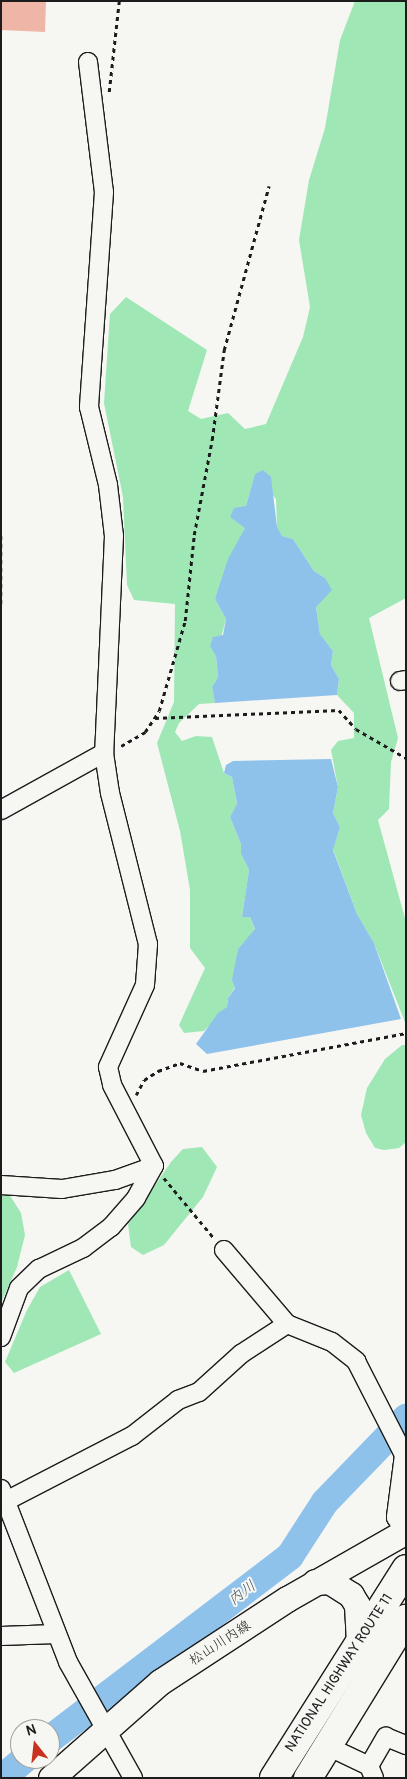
<!DOCTYPE html>
<html>
<head>
<meta charset="utf-8">
<style>
	body { margin:0 }
	#map { position:relative; width:407px; height:1779px; overflow:hidden; background:#f6f6f2; font-family:Pangolin,"Klee One",sans-serif }
	div>[style] { position:absolute }
	[style*='--x'] { left:calc(var(--x)*1px); top:calc(var(--y)*1px); width:calc(var(--w)*1px); rotate:calc(var(--a)*1deg) }
	.green>* { inset:0; background:#9fe8b6 }
	.water>* { inset:0; background:#8ec2eb }
	.river>* { height:28px; margin:-14px; padding:0 14px; transform-origin:14px; border-radius:14px; background:#8ec2eb }
	.building>* { inset:0; background:#efb6a7 }
	.path>* { height:2.5px; margin-top:-1.25px; transform-origin:0; background:repeating-linear-gradient(90deg,#1c1c1c 0 4px,transparent 0 8px) }
	.roads { filter:drop-shadow(1px 0 #1c1c1c) drop-shadow(-1px 0 #1c1c1c) drop-shadow(0 1px #1c1c1c) drop-shadow(0 -1px #1c1c1c) }
	.minor>* { height:18px; margin:-9px; padding:0 9px; transform-origin:9px; border-radius:9px; background:#f6f6f2 }
	.secondary>* { height:25px; margin:-12.5px; padding:0 12.5px; transform-origin:12.5px; border-radius:12.5px; background:#f6f6f2 }
	.trunk>* { height:28px; margin:-14px; padding:0 14px; transform-origin:14px; border-radius:14px; background:#f6f6f2 }
	span { translate:-50% -50%; white-space:nowrap; text-align:center; line-height:1.15; -webkit-text-stroke:4px #f6f6f2; paint-order:stroke }
	.street-label { font-size:14px; color:#1c1c1c }
	.water-label { font-size:15px; color:#445664; font-style:italic }
	.frame { position:absolute; inset:0; border:2px solid #1c1c1c; pointer-events:none }
	.north { position:absolute; left:10px; top:1719px; width:50px; height:50px; box-sizing:border-box; background:#f6f6f2; border:1px solid #9f9f9c; border-radius:50%; rotate:344deg; font-size:14px; font-weight:700; line-height:20px; text-align:center; color:#1c1c1c }
	.north::after { content:''; display:block; margin:auto; width:18px; height:22px; background:#c8321e; clip-path:polygon(50% 0,100% 100%,50% 72%,0 100%) }
</style>
</head>
<body>
<div id="map">
	<div class="green">
		<div style="clip-path:polygon(355px 1px,406px 1px,406px 598px,369px 618px,398px 738px,391px 762px,389px 809px,378px 820px,406px 922px,406px 1025px,374px 943px,357px 914px,333px 849px,340px 827px,333px 813px,338px 787px,331px 750px,338px 741px,354px 738px,354px 713px,337px 695px,339px 679px,331px 665px,333px 651px,320px 634px,316px 607px,325px 578px,314px 571px,293px 539px,282px 536px,277px 528px,276px 499px,255px 475px,246px 506px,245px 528px,215px 599px,226px 619px,216px 656px,218px 677px,212px 687px,215px 703px,199px 704px,179px 723px,175px 732px,182px 741px,196px 736px,212px 737px,224px 773px,232px 777px,237px 805px,230px 817px,241px 844px,241px 854px,249px 870px,242px 917px,250px 917px,255px 930px,238px 949px,235px 987px,228px 998px,227px 1007px,204px 1031px,184px 1033px,179px 1025px,205px 968px,190px 948px,190px 890px,180px 831px,157px 743px,174px 702px,175px 604px,134px 600px,127px 585px,123px 497px,104px 403px,110px 314px,126px 297px,207px 350px,188px 411px,201px 419px,228px 413px,245px 429px,266px 424px,303px 337px,310px 307px,299px 240px,309px 180px,325px 128px,340px 40px)"></div>
		<div style="clip-path:polygon(402px 1045px,406px 1045px,406px 1142px,399px 1148px,384px 1150px,375px 1148px,366px 1133px,361px 1115px,367px 1088px,385px 1059px)"></div>
		<div style="clip-path:polygon(202px 1147px,217px 1167px,203px 1197px,164px 1245px,143px 1255px,131px 1247px,128px 1224px,171px 1162px,183px 1149px)"></div>
		<div style="clip-path:polygon(1px 1192px,9px 1194px,21px 1213px,25px 1235px,17px 1267px,1px 1303px)"></div>
		<div style="clip-path:polygon(69px 1270px,101px 1334px,14px 1373px,5px 1362px,27px 1310px,40px 1287px)"></div>
	</div>
	<div class="water">
		<div style="clip-path:polygon(263px 470px,271px 477px,277px 527px,282px 536px,293px 539px,314px 571px,325px 578px,332px 590px,316px 607px,320px 634px,333px 651px,331px 665px,339px 679px,337px 695px,215px 703px,212px 687px,218px 677px,216px 656px,210px 646px,213px 637px,223px 635px,226px 619px,215px 599px,228px 559px,245px 528px,230px 517px,234px 508px,246px 506px,255px 474px)"></div>
		<div style="clip-path:polygon(331px 759px,338px 787px,333px 813px,340px 827px,333px 850px,357px 914px,374px 943px,401px 1019px,207px 1054px,196px 1044px,218px 1013px,227px 1007px,228px 998px,235px 988px,232px 980px,238px 949px,255px 929px,250px 917px,242px 917px,249px 870px,241px 854px,241px 844px,230px 817px,237px 804px,232px 777px,224px 773px,226px 765px,233px 761px)"></div>
	</div>
	<div class="river">
		<div style="--x:50;--y:1739;--w:302;--a:-37.3"></div>
		<div style="--x:290;--y:1556;--w:64;--a:-57.1"></div>
		<div style="--x:325;--y:1502;--w:117;--a:-46"></div>
		<div style="--x:2;--y:1778;--w:30;--a:-40"></div>
	</div>
	<div class="building">
		<div style="clip-path:polygon(1px 1px,46px 1px,45px 32px,1px 30px)"></div>
	</div>
	<div class="path">
		<div style="--x:109;--y:92;--w:92;--a:-83.7"></div>
		<div style="--x:1;--y:536;--w:70;--a:90"></div>
		<div style="--x:155;--y:718;--w:184;--a:-2.5"></div>
		<div style="--x:339;--y:710;--w:25;--a:48"></div>
		<div style="--x:356;--y:729;--w:58;--a:30.1"></div>
		<div style="--x:121;--y:746;--w:28;--a:-30"></div>
		<div style="--x:145;--y:732;--w:25;--a:-56"></div>
		<div style="--x:159;--y:711;--w:94;--a:-73.9"></div>
		<div style="--x:185;--y:621;--w:86;--a:-84"></div>
		<div style="--x:194;--y:535;--w:97;--a:-79.3"></div>
		<div style="--x:212;--y:440;--w:91;--a:-82.4"></div>
		<div style="--x:224;--y:350;--w:170;--a:-74.7"></div>
		<div style="--x:136;--y:1095;--w:17;--a:-62"></div>
		<div style="--x:144;--y:1080;--w:17;--a:-33"></div>
		<div style="--x:158;--y:1071;--w:23;--a:-20"></div>
		<div style="--x:180;--y:1063;--w:24;--a:19"></div>
		<div style="--x:203;--y:1071;--w:207;--a:-10.6"></div>
		<div style="--x:164;--y:1178;--w:78;--a:50.2"></div>
	</div>
	<div class="roads">
		<div class="minor">
			<div style="--x:88;--y:62;--w:131;--a:83"></div>
			<div style="--x:104;--y:192;--w:216;--a:94"></div>
			<div style="--x:89;--y:407;--w:80;--a:76.3"></div>
			<div style="--x:108;--y:485;--w:51;--a:83.3"></div>
			<div style="--x:114;--y:536;--w:217;--a:92.6"></div>
			<div style="--x:104;--y:753;--w:40;--a:81.5"></div>
			<div style="--x:110;--y:793;--w:156;--a:75.9"></div>
			<div style="--x:148;--y:944;--w:41;--a:94.2"></div>
			<div style="--x:145;--y:985;--w:90;--a:114.3"></div>
			<div style="--x:108;--y:1067;--w:18;--a:77"></div>
			<div style="--x:112;--y:1085;--w:91;--a:62.6"></div>
			<div style="--x:400;--y:681;--w:6;--a:-9"></div>
			<div style="--x:1;--y:810;--w:118;--a:-29"></div>
			<div style="--x:1;--y:1185;--w:61;--a:3.8"></div>
			<div style="--x:62;--y:1189;--w:54;--a:-9.6"></div>
			<div style="--x:115;--y:1180;--w:41;--a:-19.7"></div>
			<div style="--x:224;--y:1250;--w:97;--a:49.6"></div>
			<div style="--x:287;--y:1324;--w:48;--a:21.8"></div>
			<div style="--x:332;--y:1342;--w:31;--a:38"></div>
			<div style="--x:356;--y:1361;--w:106;--a:62.9"></div>
			<div style="--x:404;--y:1455;--w:63;--a:97.4"></div>
			<div style="--x:396;--y:1517;--w:17;--a:62"></div>
			<div style="--x:1;--y:1337;--w:52;--a:-69.8"></div>
			<div style="--x:19;--y:1288;--w:28;--a:-44"></div>
			<div style="--x:39;--y:1269;--w:49;--a:-25.5"></div>
			<div style="--x:83;--y:1248;--w:35;--a:-37"></div>
			<div style="--x:111;--y:1227;--w:38;--a:-49"></div>
			<div style="--x:136;--y:1198;--w:37;--a:-61"></div>
			<div style="--x:1;--y:1489;--w:186;--a:68.8"></div>
			<div style="--x:68;--y:1662;--w:133;--a:60.7"></div>
			<div style="--x:6;--y:1501;--w:142;--a:-27.3"></div>
			<div style="--x:132;--y:1436;--w:58;--a:-38"></div>
			<div style="--x:178;--y:1400;--w:22;--a:-21"></div>
			<div style="--x:199;--y:1392;--w:57;--a:-42.1"></div>
			<div style="--x:241;--y:1354;--w:55;--a:-33.1"></div>
			<div style="--x:1;--y:1636;--w:55;--a:-2.1"></div>
			<div style="--x:327;--y:1746;--w:47;--a:25.5"></div>
			<div style="--x:369;--y:1766;--w:13;--a:67"></div>
			<div style="--x:369;--y:1766;--w:34;--a:-60"></div>
			<div style="--x:386;--y:1737;--w:22;--a:22"></div>
		</div>
		<div class="secondary">
			<div style="--x:315;--y:1582;--w:14;--a:-4"></div>
			<div style="--x:329;--y:1581;--w:26;--a:32"></div>
			<div style="--x:351;--y:1595;--w:12;--a:59"></div>
			<div style="--x:357;--y:1605;--w:39;--a:87"></div>
			<div style="--x:51;--y:1778;--w:145;--a:-41.4"></div>
			<div style="--x:160;--y:1682;--w:152;--a:-33.2"></div>
			<div style="--x:287;--y:1599;--w:137;--a:-29.7"></div>
		</div>
		<div class="trunk">
			<div style="--x:274;--y:1778;--w:247;--a:-57.7"></div>
			<div style="--x:308;--y:1778;--w:187;--a:-58.4"></div>
		</div>
	</div>
	<div class="street-label">
		<span style="left:220px;top:1643px;rotate:-33deg">松山川内線</span>
		<span style="left:339px;top:1673px;rotate:-57deg">NATIONAL HIGHWAY ROUTE 11</span>
	</div>
	<div class="water-label">
		<span style="left:242px;top:1593px;rotate:-37deg">内川</span>
	</div>
	<div class="frame"></div>
	<div class="north">N</div>
</div>
</body>
</html>
